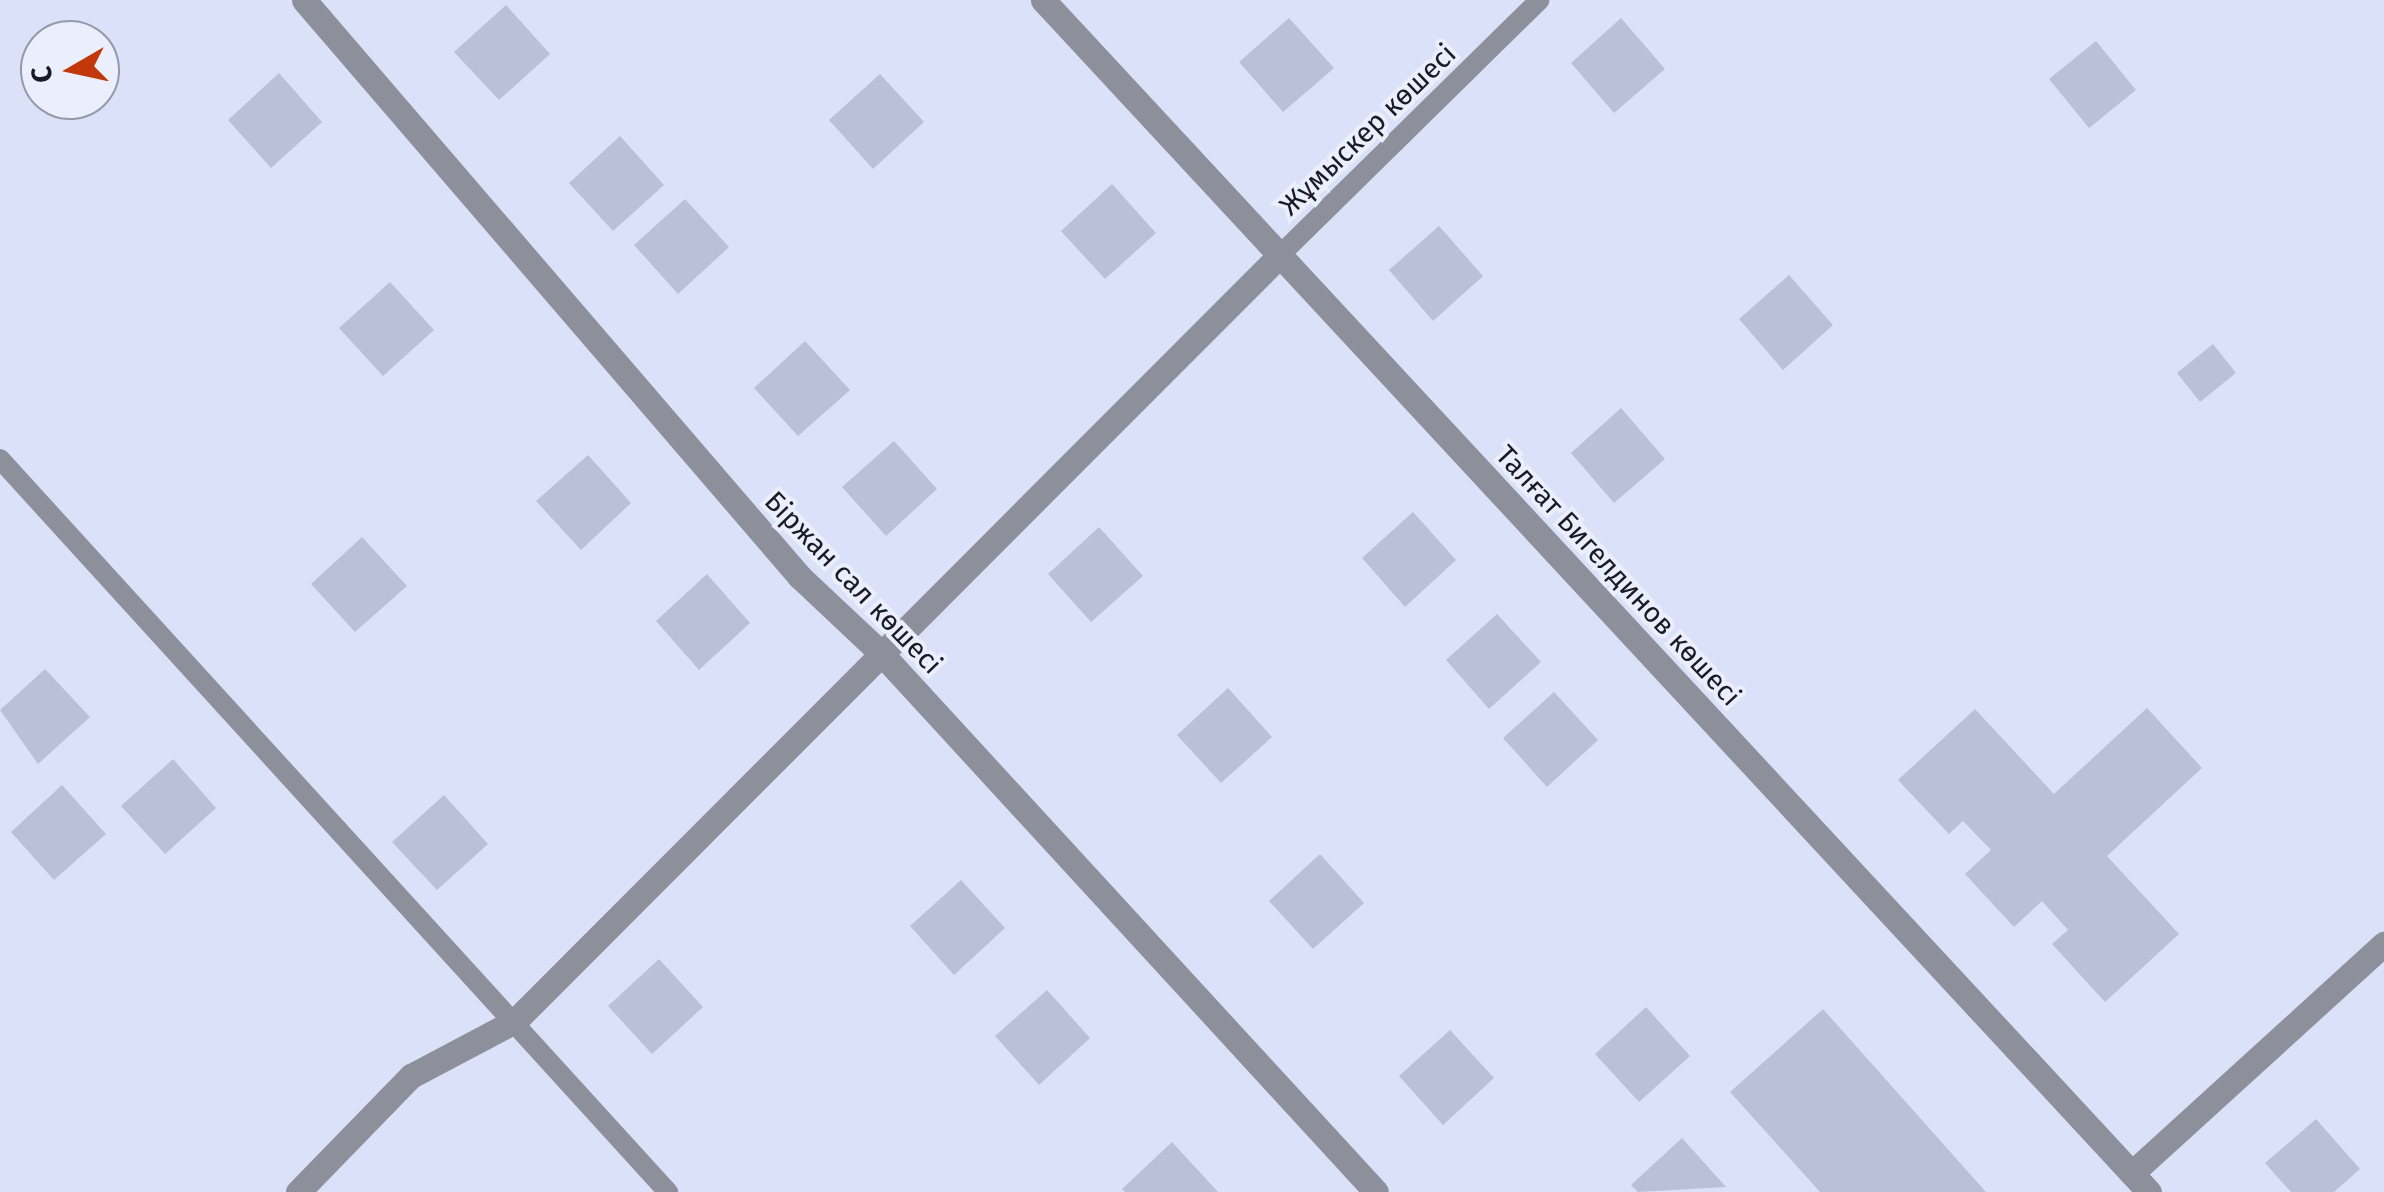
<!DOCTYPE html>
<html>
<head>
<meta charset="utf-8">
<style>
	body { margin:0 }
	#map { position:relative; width:2384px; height:1192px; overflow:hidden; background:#dae1f9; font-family:"Fira Sans",sans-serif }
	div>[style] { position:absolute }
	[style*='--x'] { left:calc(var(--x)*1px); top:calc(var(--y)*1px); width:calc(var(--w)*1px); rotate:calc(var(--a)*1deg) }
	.building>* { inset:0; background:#bac0d8 }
	.lane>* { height:20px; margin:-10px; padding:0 10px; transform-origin:10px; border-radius:10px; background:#8d909a }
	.street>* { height:25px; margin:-12.5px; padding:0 12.5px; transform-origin:12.5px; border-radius:12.5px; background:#8d909a }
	span { translate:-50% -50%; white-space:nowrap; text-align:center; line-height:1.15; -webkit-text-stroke:8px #eaeefd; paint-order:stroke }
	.street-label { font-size:28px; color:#191b24 }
	.north { position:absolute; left:20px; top:20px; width:100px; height:100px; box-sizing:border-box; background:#eaeefd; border:2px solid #969aa6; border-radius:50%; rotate:261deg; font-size:28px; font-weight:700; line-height:40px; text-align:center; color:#191b24 }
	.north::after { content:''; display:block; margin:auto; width:35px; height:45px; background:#c1390a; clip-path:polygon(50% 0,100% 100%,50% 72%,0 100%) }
</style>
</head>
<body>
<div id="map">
	<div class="building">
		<div style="clip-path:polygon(506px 5px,550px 54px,499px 100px,454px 52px)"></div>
		<div style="clip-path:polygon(1289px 18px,1334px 68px,1283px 112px,1239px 62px)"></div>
		<div style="clip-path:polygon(1621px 18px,1665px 69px,1614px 113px,1571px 63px)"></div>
		<div style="clip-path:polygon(2096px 41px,2136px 90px,2089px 128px,2049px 79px)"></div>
		<div style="clip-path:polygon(279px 73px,322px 122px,271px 168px,228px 120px)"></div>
		<div style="clip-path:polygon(880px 74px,924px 122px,873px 169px,829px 120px)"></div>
		<div style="clip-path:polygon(620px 136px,664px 185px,613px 231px,569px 183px)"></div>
		<div style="clip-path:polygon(1112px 184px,1156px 233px,1105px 279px,1061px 231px)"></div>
		<div style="clip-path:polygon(685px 199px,729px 247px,678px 294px,634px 245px)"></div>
		<div style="clip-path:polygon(1439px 226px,1483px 276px,1433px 321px,1389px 270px)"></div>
		<div style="clip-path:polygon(1789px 275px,1833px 325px,1783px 370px,1739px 319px)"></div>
		<div style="clip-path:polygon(390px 282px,434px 330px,383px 376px,339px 328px)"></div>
		<div style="clip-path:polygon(805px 341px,850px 390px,798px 436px,754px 388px)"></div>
		<div style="clip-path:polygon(2213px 344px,2236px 373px,2200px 402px,2177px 373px)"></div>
		<div style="clip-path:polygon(1621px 408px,1665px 459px,1614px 503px,1571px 453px)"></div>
		<div style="clip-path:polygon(894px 441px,937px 489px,886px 536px,842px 487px)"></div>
		<div style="clip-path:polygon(588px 455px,631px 503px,581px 550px,536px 501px)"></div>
		<div style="clip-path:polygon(1413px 512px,1456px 560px,1405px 607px,1362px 558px)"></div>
		<div style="clip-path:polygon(1099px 527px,1143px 576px,1091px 622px,1048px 574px)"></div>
		<div style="clip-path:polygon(362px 537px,407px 586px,355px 632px,311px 584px)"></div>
		<div style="clip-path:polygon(707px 574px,750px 623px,699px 670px,656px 621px)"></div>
		<div style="clip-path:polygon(1497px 614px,1541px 662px,1489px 709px,1446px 660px)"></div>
		<div style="clip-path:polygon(45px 669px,90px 717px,38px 764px,0 710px)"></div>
		<div style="clip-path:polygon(1228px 688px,1272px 737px,1221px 783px,1177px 735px)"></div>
		<div style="clip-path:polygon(1554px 692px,1598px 740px,1547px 787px,1503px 738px)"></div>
		<div style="clip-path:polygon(2147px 708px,2202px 768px,2107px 856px,2179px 934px,2105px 1002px,2052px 944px,2068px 930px,2042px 901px,2014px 927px,1965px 874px,1991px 850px,1963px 821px,1949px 834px,1898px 780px,1975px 709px,2054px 794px)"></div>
		<div style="clip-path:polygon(173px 759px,216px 808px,165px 854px,121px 806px)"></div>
		<div style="clip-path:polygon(62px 785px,106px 834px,54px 880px,11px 832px)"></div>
		<div style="clip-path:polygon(444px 795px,488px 844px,437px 890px,392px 842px)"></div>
		<div style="clip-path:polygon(1320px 854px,1364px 903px,1313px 949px,1269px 901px)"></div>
		<div style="clip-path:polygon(961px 880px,1005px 928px,954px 975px,910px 926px)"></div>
		<div style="clip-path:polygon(659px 959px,703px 1007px,652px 1054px,608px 1006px)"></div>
		<div style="clip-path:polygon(1047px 990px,1090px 1038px,1039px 1085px,995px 1036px)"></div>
		<div style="clip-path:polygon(1646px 1007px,1690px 1056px,1639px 1102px,1595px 1054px)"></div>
		<div style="clip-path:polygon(1823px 1009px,1986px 1192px,1820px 1192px,1730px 1092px)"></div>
		<div style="clip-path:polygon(1450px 1030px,1494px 1078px,1443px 1125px,1399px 1076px)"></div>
		<div style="clip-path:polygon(2316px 1119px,2360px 1169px,2334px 1192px,2291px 1192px,2265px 1163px)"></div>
		<div style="clip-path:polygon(1682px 1138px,1726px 1187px,1638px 1192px,1631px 1185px)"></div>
		<div style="clip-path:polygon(1172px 1142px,1218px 1192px,1125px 1192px,1122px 1189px)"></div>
	</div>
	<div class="lane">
		<div style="--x:1277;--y:258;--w:368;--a:-44.5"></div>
		<div style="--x:0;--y:459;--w:992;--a:47.66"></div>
	</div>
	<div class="street">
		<div style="--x:304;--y:0;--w:761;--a:49.32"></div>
		<div style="--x:800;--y:577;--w:110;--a:43.2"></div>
		<div style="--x:880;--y:652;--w:733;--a:47.43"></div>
		<div style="--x:1043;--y:0;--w:1626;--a:47.14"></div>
		<div style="--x:2132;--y:1173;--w:341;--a:-42.3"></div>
		<div style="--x:298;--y:1192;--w:162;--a:-45.8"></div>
		<div style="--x:411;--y:1076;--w:118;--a:-27.9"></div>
		<div style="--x:515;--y:1021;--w:1078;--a:-45.04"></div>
	</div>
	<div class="street-label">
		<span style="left:1368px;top:130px;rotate:-44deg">Жұмыскер көшесі</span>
		<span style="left:1618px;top:576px;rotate:47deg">Талғат Бигелдинов көшесі</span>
		<span style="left:853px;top:583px;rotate:46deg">Біржан сал көшесі</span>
	</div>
	<div class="north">С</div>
</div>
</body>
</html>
